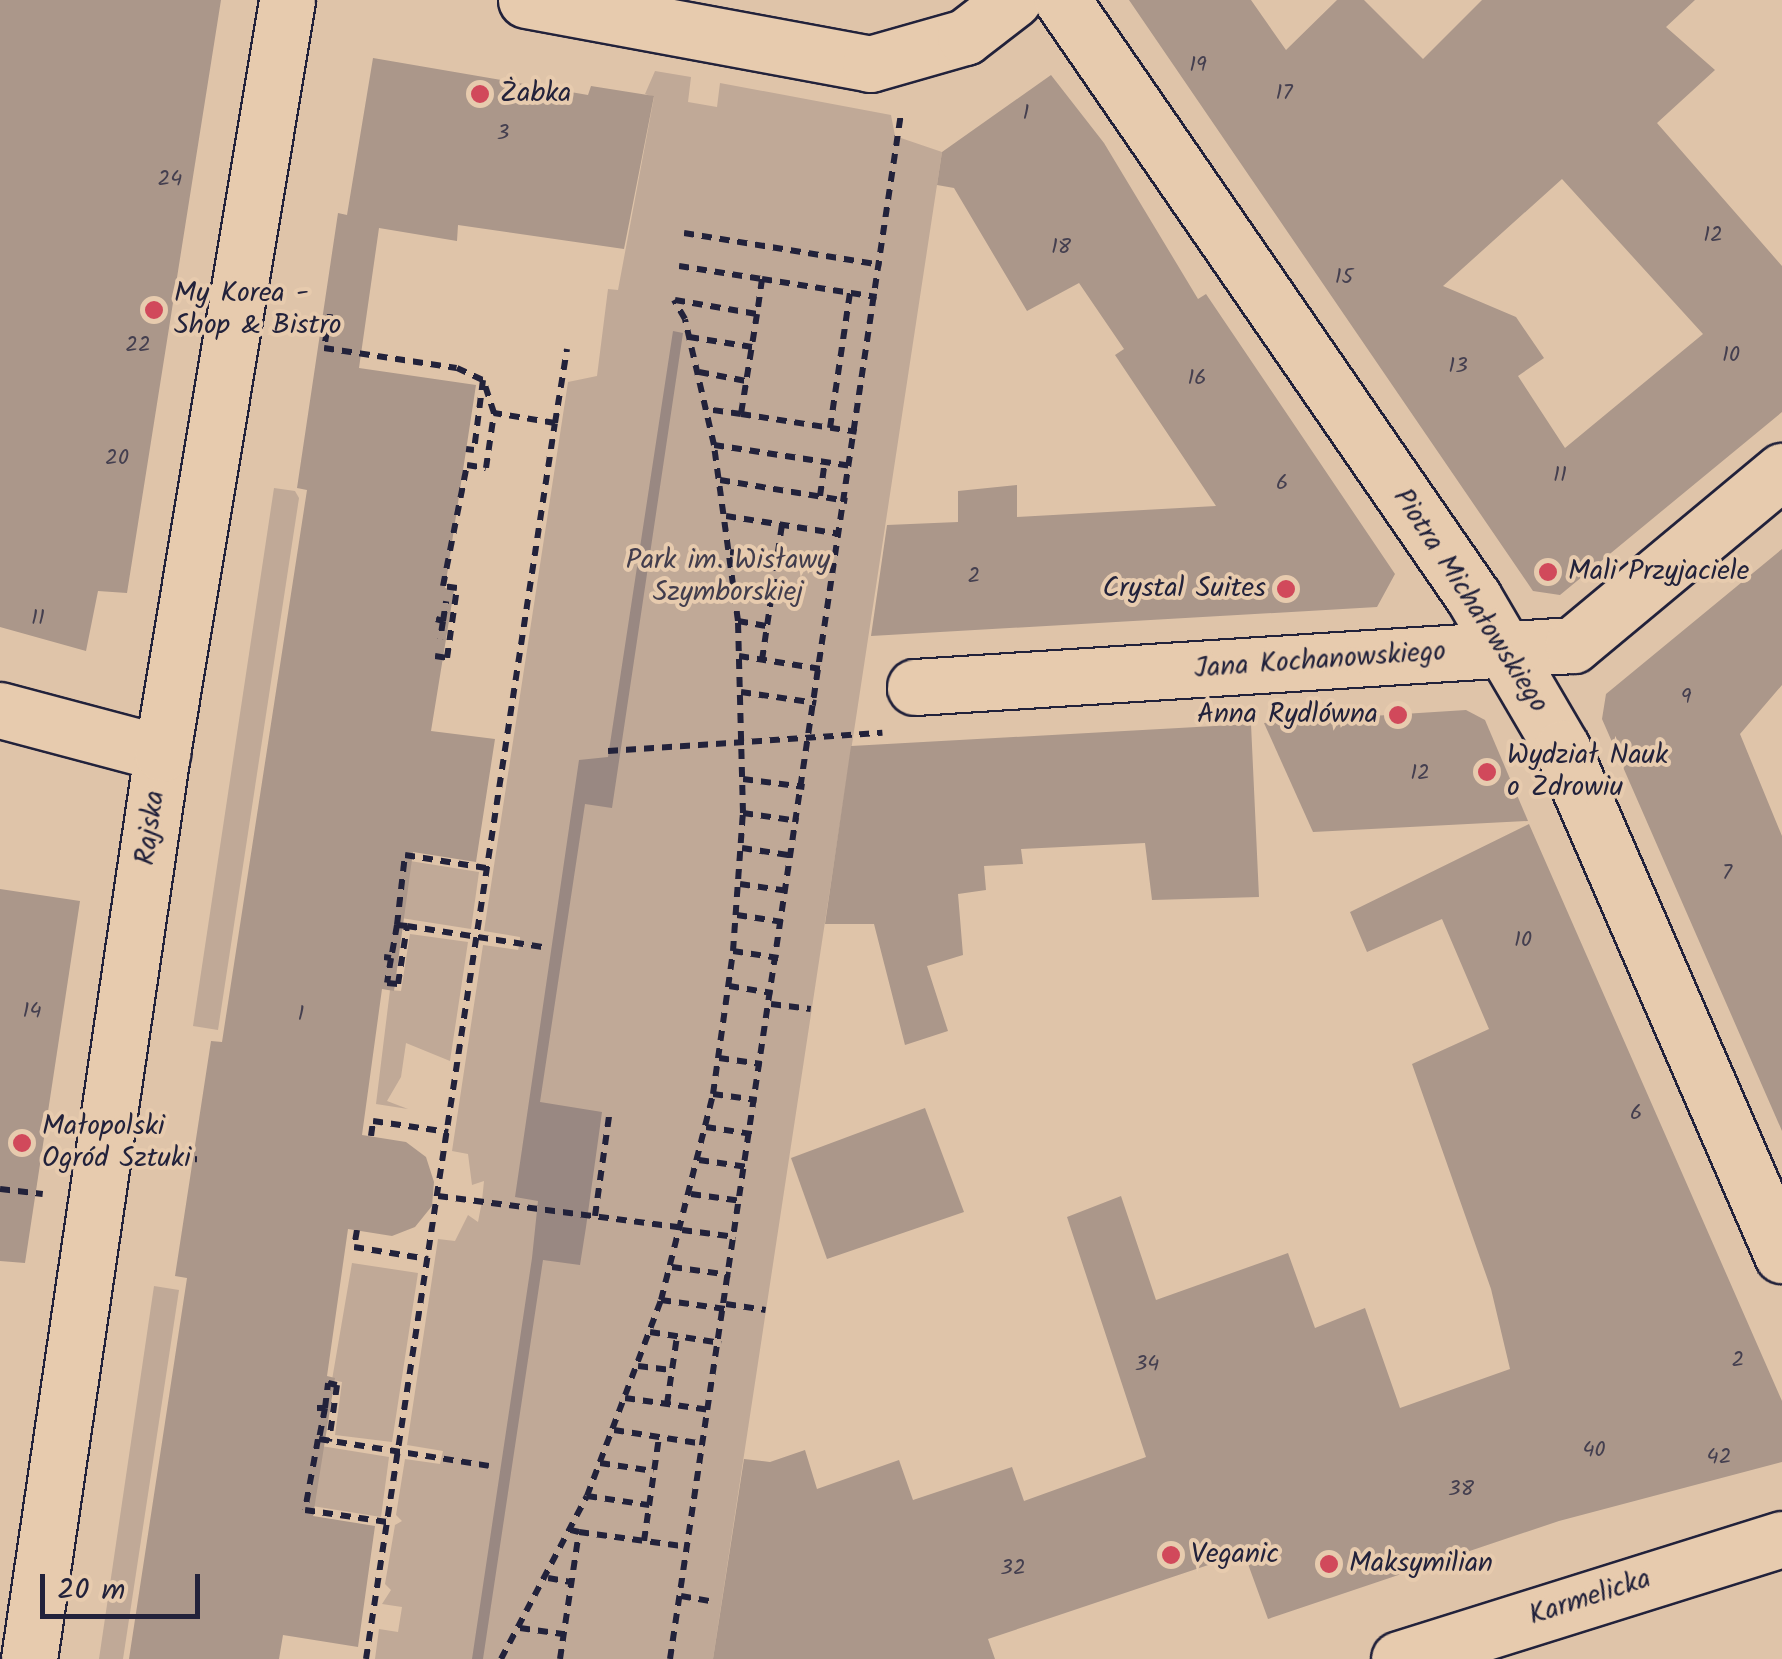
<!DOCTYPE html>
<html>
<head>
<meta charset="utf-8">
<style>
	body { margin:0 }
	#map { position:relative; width:1782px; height:1659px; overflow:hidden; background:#dfc4a9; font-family:Kalam,sans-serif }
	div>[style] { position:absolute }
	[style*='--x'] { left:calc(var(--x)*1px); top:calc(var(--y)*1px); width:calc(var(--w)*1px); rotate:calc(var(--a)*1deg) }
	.green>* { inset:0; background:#c0a997 }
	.water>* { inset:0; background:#998882 }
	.building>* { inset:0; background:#ab978a }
	.path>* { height:6px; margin-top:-3px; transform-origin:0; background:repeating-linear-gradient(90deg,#22223b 0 10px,transparent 0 18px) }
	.roads { filter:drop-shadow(2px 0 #22223b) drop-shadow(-2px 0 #22223b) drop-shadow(0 2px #22223b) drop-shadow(0 -2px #22223b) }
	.minor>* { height:55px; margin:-27.5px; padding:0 27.5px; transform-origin:27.5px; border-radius:27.5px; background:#e7cbae }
	.dots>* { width:28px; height:28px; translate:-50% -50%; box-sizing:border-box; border:5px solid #e7cbae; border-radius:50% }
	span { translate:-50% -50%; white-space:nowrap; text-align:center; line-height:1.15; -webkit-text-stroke:8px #e7cbae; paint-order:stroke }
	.number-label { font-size:22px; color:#443f4f }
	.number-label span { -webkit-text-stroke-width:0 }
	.poi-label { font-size:28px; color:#22223b }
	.left { translate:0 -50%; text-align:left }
	.right { translate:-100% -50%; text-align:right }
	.park-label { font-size:28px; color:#423d4d }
	.street-label { font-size:28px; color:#22223b }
	.scale { position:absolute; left:40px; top:1574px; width:160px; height:45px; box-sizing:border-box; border:5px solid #22223b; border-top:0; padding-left:12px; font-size:30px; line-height:35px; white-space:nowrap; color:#22223b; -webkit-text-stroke:8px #e7cbae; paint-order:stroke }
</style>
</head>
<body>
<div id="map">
	<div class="green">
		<div style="clip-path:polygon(655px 71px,691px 77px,688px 102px,717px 107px,720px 83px,891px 115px,895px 136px,942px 152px,713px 1659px,375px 1659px,379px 1629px,398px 1632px,402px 1607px,382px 1604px,391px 1590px,385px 1584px,395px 1525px,402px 1521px,396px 1515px,405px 1459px,440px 1464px,443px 1451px,407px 1445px,438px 1239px,455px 1241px,468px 1215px,478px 1222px,482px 1201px,484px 1181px,472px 1185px,468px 1154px,452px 1151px,483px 945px,518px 950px,520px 943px,520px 937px,484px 931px,568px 382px,597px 376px,608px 289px,618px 290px,654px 97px,645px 94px)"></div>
		<div style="clip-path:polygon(274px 488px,295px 491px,299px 498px,218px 1030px,193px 1026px)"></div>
		<div style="clip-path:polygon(410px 861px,479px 872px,471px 929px,401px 918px)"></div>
		<div style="clip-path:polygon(410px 934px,468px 942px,450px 1061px,406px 1043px,401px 1077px,387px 1101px,408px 1109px,376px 1104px,390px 990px,401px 991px)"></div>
		<div style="clip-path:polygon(352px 1263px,418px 1273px,392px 1442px,335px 1435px,342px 1382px,332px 1380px)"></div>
		<div style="clip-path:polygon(154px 1286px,179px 1290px,123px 1659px,99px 1659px)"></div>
		<div style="clip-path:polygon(321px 1446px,389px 1457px,381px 1517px,312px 1506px)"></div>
	</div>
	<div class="water">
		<div style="clip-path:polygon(673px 331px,683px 333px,612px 808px,585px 804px,540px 1102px,602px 1112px,586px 1227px,580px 1265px,543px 1260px,483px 1659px,472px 1659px,532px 1258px,538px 1201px,515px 1197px,579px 760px,608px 757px)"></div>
	</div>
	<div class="building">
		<div style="clip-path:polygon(0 0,221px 0,127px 593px,98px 591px,86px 651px,0 627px)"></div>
		<div style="clip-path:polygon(evenodd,1129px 0,1251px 0,1286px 50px,1337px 0,1364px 0,1423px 59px,1482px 0,1695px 0,1666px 27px,1715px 70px,1657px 123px,1782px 266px,1782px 412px,1560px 595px,1533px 591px,1129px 0,1562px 179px,1703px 334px,1565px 448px,1518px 376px,1544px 358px,1516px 317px,1443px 286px,1562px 179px)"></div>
		<div style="clip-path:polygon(373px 58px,588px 95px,591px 86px,654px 96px,624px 249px,458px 225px,457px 241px,379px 228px,359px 368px,476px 385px,445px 588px,454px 590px,431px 731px,495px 739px,476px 862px,413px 852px,394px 991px,382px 989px,362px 1135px,406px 1142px,426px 1157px,434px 1182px,432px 1206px,415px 1227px,392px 1236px,348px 1229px,327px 1376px,335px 1378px,313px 1516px,375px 1526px,358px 1647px,283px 1635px,279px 1659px,129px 1659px,187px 1278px,175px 1276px,211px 1041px,222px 1042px,307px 490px,297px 488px,338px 213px,347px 215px)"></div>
		<div style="clip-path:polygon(1051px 75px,1104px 143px,1198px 299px,1206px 294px,1395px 574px,1377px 607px,871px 636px,887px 525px,958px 522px,958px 491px,1017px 485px,1017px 517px,1216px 506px,1115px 355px,1124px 349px,1079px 283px,1027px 311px,954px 188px,937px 185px,942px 152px)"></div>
		<div style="clip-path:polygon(1782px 549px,1782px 685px,1740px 734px,1782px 836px,1782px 1131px,1602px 719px,1606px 694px)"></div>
		<div style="clip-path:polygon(1466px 710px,1485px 720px,1528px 821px,1313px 832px,1264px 723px)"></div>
		<div style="clip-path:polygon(1251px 724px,1259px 897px,1152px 900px,1145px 843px,1021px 849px,1023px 864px,984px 866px,986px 890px,958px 894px,963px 955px,927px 966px,948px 1031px,905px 1045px,874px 924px,825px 924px,851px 746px)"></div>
		<div style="clip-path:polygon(1529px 824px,1782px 1401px,1782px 1462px,1559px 1521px,1268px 1619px,1244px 1553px,988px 1639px,995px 1659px,713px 1659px,744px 1459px,770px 1462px,805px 1450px,817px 1489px,899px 1460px,913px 1500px,1012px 1467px,1024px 1501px,1146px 1457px,1067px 1217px,1121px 1196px,1156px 1300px,1288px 1253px,1315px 1328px,1365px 1308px,1400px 1408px,1510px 1369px,1491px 1289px,1412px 1064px,1489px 1029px,1442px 919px,1367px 952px,1350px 912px)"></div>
		<div style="clip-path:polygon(0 889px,80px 901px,25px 1263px,0 1261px)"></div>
		<div style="clip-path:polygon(925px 1108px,964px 1212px,827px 1259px,791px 1158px)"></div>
	</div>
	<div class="path">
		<div style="--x:684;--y:233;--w:200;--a:9.2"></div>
		<div style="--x:679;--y:266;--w:84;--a:8.9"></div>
		<div style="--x:762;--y:279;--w:35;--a:98"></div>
		<div style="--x:762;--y:279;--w:116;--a:8.9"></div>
		<div style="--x:675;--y:300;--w:83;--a:9.7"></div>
		<div style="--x:757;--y:314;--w:101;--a:99.1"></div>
		<div style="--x:741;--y:414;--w:35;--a:-172"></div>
		<div style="--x:330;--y:314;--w:35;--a:100"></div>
		<div style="--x:324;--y:348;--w:134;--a:8.6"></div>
		<div style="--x:457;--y:368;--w:29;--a:25"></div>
		<div style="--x:483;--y:380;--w:71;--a:97.3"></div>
		<div style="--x:474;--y:450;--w:8;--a:-173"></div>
		<div style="--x:689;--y:337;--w:64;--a:9"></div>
		<div style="--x:699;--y:372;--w:48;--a:10.8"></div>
		<div style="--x:741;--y:414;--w:117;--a:8.8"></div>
		<div style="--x:555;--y:423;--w:75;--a:-80.8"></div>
		<div style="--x:830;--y:428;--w:137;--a:-81.6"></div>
		<div style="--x:714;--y:445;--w:139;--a:8.7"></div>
		<div style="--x:720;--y:480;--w:129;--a:9.4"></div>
		<div style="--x:820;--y:496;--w:34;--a:-82"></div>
		<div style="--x:726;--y:516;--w:116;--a:8.9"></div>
		<div style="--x:730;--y:552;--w:48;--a:8.5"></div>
		<div style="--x:734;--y:586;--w:39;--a:10"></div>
		<div style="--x:436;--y:619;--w:7;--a:16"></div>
		<div style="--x:443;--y:621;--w:18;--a:99"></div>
		<div style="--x:443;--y:621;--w:20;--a:-81"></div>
		<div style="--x:738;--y:621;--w:29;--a:10"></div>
		<div style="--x:435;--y:656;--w:12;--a:9"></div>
		<div style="--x:447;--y:658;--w:71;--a:-81.9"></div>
		<div style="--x:457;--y:588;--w:14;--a:-172"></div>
		<div style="--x:443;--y:586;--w:123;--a:-78.8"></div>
		<div style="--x:467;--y:465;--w:19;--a:9"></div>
		<div style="--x:486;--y:468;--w:56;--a:-81.7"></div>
		<div style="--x:494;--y:413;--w:35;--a:-108"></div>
		<div style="--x:739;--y:656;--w:83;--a:9"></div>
		<div style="--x:762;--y:660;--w:136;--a:-81.6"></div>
		<div style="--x:741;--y:692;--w:76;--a:8.3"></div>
		<div style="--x:608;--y:751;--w:275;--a:-3.8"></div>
		<div style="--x:743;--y:779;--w:62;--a:7.5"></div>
		<div style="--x:743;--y:813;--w:56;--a:8.3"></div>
		<div style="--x:742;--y:848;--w:53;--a:8.7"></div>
		<div style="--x:740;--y:884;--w:49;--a:8.3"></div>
		<div style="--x:737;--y:915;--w:47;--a:8.7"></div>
		<div style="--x:397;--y:925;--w:70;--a:-83.5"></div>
		<div style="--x:405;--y:855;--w:82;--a:9.1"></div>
		<div style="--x:407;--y:926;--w:137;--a:8.8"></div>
		<div style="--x:733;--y:951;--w:46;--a:8.8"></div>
		<div style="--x:384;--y:957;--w:7;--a:8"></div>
		<div style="--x:391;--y:958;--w:25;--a:99"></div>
		<div style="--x:387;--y:983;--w:11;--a:5"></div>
		<div style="--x:398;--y:984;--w:59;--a:-81.2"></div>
		<div style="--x:407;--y:926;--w:10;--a:-174"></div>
		<div style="--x:397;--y:925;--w:34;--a:100"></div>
		<div style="--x:729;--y:986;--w:44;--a:9.2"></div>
		<div style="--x:771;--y:1004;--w:40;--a:7.1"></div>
		<div style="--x:719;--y:1058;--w:43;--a:7.9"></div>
		<div style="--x:713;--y:1094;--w:44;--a:7.8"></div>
		<div style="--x:706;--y:1127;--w:47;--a:8.7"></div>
		<div style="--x:371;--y:1136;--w:15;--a:-82"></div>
		<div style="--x:373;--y:1121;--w:76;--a:8.3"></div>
		<div style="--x:159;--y:1158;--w:38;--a:2"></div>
		<div style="--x:699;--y:1160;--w:49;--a:8.3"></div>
		<div style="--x:0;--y:1189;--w:43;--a:6.6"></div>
		<div style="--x:691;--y:1194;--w:51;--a:7.8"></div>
		<div style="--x:438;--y:1196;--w:247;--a:7.4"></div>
		<div style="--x:595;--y:1216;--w:101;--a:-82"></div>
		<div style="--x:357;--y:1230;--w:17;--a:100"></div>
		<div style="--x:354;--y:1247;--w:75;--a:9.2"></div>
		<div style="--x:682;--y:1230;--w:54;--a:7.4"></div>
		<div style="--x:672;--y:1267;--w:59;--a:7.9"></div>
		<div style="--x:661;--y:1300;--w:65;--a:8"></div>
		<div style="--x:726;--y:1304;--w:40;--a:8.5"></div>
		<div style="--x:650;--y:1332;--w:72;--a:8.8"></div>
		<div style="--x:638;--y:1366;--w:33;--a:7"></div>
		<div style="--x:625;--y:1398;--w:86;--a:8"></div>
		<div style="--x:667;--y:1404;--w:69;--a:-81.6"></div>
		<div style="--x:317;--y:1408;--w:8;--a:0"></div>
		<div style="--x:325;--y:1408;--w:32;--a:101"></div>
		<div style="--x:319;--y:1439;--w:172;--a:9"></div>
		<div style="--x:325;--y:1408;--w:25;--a:-83"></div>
		<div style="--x:328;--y:1383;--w:9;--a:13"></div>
		<div style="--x:337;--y:1385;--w:57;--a:98.1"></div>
		<div style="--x:614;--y:1430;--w:91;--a:8.8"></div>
		<div style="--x:318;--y:1439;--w:72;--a:100.4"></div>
		<div style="--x:305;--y:1510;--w:83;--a:8.3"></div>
		<div style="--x:600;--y:1463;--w:54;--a:8.6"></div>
		<div style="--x:587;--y:1496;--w:63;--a:8.3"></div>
		<div style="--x:579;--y:1532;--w:111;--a:7.8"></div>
		<div style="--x:644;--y:1541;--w:105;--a:-81.8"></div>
		<div style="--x:548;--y:1578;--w:23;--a:10"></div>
		<div style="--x:681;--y:1596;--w:34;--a:10"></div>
		<div style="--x:520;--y:1628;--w:43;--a:7.9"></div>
		<div style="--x:366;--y:1659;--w:1250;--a:-81.31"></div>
		<div style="--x:555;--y:423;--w:62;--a:-170.7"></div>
		<div style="--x:501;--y:1659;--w:184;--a:-62.2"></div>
		<div style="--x:587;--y:1496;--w:210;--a:-69.3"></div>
		<div style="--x:661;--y:1300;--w:212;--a:-75.8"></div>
		<div style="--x:713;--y:1094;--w:144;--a:-82"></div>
		<div style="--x:733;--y:951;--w:138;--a:-85.9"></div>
		<div style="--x:743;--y:813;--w:192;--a:-91.5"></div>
		<div style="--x:738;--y:621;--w:178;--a:-97.8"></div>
		<div style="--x:714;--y:445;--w:129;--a:-103"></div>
		<div style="--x:685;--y:319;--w:22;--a:-120"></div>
		<div style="--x:560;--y:1659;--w:128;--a:-81.5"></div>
		<div style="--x:579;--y:1532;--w:8;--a:-166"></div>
		<div style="--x:670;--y:1659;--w:1563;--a:-81.5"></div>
	</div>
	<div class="roads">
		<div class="minor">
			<div style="--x:526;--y:0;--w:350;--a:10.5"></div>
			<div style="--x:870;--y:64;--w:99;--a:-15.9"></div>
			<div style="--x:965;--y:37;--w:61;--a:-37.6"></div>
			<div style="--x:1062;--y:0;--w:726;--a:55.43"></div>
			<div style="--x:1474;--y:598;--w:174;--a:59.6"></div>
			<div style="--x:1562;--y:748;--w:553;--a:66.54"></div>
			<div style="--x:915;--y:687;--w:659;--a:-3.65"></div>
			<div style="--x:1573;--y:645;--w:272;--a:-39.8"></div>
			<div style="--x:0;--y:710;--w:168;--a:14.9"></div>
			<div style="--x:29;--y:1659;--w:916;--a:-81.65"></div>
			<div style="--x:162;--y:753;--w:763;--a:-80.57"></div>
			<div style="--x:1399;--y:1659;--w:401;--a:-17.4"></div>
		</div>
	</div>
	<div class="dots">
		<div style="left:480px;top:94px;background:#d1495b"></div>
		<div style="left:154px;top:310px;background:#d1495b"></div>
		<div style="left:1548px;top:572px;background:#d1495b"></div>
		<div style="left:1286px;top:589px;background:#d1495b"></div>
		<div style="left:1398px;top:715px;background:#d1495b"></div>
		<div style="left:1487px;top:772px;background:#d1495b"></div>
		<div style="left:22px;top:1143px;background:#d1495b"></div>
		<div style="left:1171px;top:1555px;background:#d1495b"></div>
		<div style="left:1329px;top:1564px;background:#d1495b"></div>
	</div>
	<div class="number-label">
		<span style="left:1198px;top:66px">19</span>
		<span style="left:1284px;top:94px">17</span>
		<span style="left:1026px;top:114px">1</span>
		<span style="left:503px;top:134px">3</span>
		<span style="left:170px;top:180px">24</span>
		<span style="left:1713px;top:236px">12</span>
		<span style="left:1061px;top:248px">18</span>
		<span style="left:1344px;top:278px">15</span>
		<span style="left:138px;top:346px">22</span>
		<span style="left:1731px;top:356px">10</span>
		<span style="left:1458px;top:367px">13</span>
		<span style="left:1197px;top:379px">16</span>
		<span style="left:117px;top:459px">20</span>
		<span style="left:1560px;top:476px">11</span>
		<span style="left:1282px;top:484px">6</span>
		<span style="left:974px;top:577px">2</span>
		<span style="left:38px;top:619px">11</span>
		<span style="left:1686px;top:698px">9</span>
		<span style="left:1420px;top:774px">12</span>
		<span style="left:1727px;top:874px">7</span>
		<span style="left:1523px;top:941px">10</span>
		<span style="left:32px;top:1012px">14</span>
		<span style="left:301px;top:1015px">1</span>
		<span style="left:1636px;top:1114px">6</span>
		<span style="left:1738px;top:1361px">2</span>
		<span style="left:1147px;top:1365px">34</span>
		<span style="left:1594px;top:1451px">40</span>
		<span style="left:1719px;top:1458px">42</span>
		<span style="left:1461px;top:1490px">38</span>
		<span style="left:1013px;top:1569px">32</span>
	</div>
	<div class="poi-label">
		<span class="left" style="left:500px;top:94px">Żabka</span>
		<span class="left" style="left:174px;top:310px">My Korea -<br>Shop &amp; Bistro</span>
		<span class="left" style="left:1568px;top:572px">Mali Przyjaciele</span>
		<span class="right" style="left:1266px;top:589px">Crystal Suites</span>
		<span class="right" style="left:1378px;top:715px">Anna Rydlówna</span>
		<span class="left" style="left:1507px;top:772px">Wydział Nauk<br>o Zdrowiu</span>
		<span class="left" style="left:42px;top:1143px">Małopolski<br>Ogród Sztuki</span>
		<span class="left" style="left:1191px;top:1555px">Veganic</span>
		<span class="left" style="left:1349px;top:1564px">Maksymilian</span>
	</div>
	<div class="park-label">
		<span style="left:728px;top:577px">Park im. Wisławy<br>Szymborskiej</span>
	</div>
	<div class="street-label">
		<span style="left:1470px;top:601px;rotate:57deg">Piotra Michałowskiego</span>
		<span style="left:1320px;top:661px;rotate:-4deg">Jana Kochanowskiego</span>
		<span style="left:151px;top:828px;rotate:-82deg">Rajska</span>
		<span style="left:1590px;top:1598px;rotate:-18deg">Karmelicka</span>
	</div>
	<div class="scale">20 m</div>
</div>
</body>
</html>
